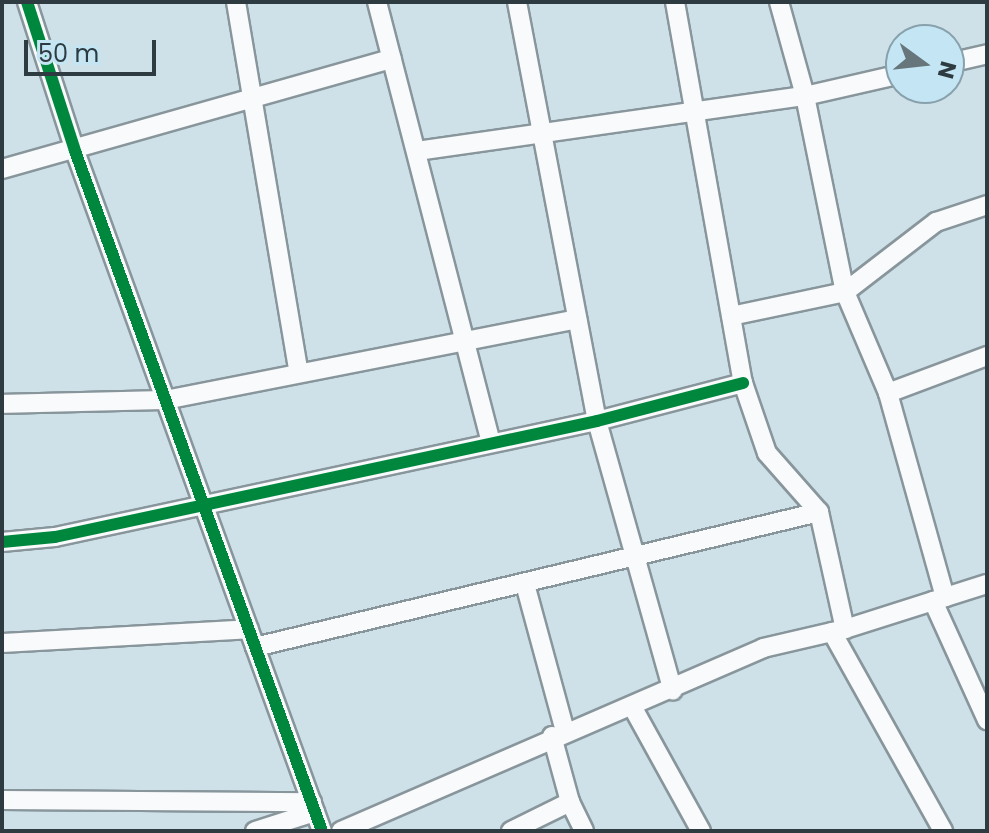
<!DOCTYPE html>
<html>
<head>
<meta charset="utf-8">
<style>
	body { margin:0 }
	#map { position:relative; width:989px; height:833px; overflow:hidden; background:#cee1e8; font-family:Poppins,sans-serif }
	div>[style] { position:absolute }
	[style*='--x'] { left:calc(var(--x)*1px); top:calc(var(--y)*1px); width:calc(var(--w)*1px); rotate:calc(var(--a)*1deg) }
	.roads { filter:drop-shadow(2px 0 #88969c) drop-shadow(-2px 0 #88969c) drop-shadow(0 2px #88969c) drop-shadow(0 -2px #88969c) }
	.minor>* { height:18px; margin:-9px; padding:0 9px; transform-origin:9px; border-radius:9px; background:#f8fafc }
	.cycleway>* { height:12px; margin:-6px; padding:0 6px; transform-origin:6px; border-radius:6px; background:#00873e }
	span { translate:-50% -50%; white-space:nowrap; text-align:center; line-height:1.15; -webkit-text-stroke:7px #c4e5f3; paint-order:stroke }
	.frame { position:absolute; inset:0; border:4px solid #2e3c41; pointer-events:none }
	.north { position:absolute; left:885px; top:24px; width:80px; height:80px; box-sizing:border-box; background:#c4e5f3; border:2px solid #88a1ac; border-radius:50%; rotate:105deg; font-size:22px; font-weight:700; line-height:32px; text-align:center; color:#2e3c41 }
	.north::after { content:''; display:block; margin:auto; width:28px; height:36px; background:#66767b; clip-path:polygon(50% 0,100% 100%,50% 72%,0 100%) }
	.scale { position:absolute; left:24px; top:40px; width:132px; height:36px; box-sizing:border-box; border:4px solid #2e3c41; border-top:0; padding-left:10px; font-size:24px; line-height:28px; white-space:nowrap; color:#2e3c41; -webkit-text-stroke:6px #c4e5f3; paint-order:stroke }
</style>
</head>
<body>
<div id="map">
	<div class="roads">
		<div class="minor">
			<div style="--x:27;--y:2;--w:157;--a:72.1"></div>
			<div style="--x:75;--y:151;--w:723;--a:70.04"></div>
			<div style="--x:236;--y:2;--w:376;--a:80.4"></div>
			<div style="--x:377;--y:2;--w:455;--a:75.5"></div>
			<div style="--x:517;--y:2;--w:427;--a:79.2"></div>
			<div style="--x:597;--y:421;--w:280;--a:74.3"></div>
			<div style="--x:675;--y:2;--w:387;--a:79.9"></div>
			<div style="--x:743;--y:383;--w:74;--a:71.1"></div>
			<div style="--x:767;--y:453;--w:79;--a:48.6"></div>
			<div style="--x:819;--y:512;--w:120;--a:77.5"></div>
			<div style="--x:779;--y:2;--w:98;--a:74.5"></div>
			<div style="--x:805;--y:96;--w:200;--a:78.5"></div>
			<div style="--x:845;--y:292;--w:110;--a:66.9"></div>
			<div style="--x:888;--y:393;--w:212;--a:74.4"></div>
			<div style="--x:949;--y:63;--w:39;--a:-13"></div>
			<div style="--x:417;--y:151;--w:392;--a:-8.1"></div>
			<div style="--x:805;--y:96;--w:98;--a:-12.9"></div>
			<div style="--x:2;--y:169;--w:405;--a:-15.8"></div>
			<div style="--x:731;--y:316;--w:116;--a:-11.9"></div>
			<div style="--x:845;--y:292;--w:115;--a:-37.6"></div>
			<div style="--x:936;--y:222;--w:54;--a:-18.4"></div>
			<div style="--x:888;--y:393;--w:106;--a:-20.5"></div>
			<div style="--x:2;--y:404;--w:163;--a:-1.4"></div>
			<div style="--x:165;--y:400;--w:420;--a:-11.1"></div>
			<div style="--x:2;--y:542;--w:53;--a:-5.4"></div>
			<div style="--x:55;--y:537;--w:554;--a:-12.08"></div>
			<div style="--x:597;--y:421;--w:151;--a:-14.6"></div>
			<div style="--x:525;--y:584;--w:152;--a:74.8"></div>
			<div style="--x:933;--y:601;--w:131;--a:65.6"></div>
			<div style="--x:832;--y:632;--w:228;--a:60.8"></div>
			<div style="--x:2;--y:643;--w:247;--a:-3.2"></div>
			<div style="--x:255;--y:647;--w:580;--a:-13.46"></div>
			<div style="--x:633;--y:708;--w:141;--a:61.1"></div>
			<div style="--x:552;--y:736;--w:68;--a:74.7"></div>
			<div style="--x:570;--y:802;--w:32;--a:64"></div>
			<div style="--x:2;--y:800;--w:310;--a:0.4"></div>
			<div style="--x:255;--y:831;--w:63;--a:-17.6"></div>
			<div style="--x:341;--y:831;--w:460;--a:-23.4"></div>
			<div style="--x:763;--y:648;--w:84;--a:-13"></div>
			<div style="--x:845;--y:629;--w:149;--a:-17.6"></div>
			<div style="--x:511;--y:831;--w:66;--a:-26.2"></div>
		</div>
	</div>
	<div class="cycleway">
		<div style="--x:27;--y:2;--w:157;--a:72.1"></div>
		<div style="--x:75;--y:151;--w:723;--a:70.04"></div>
		<div style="--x:2;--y:542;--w:53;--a:-5.4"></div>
		<div style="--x:55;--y:537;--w:554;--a:-12.08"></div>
		<div style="--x:597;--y:421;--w:151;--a:-14.6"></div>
	</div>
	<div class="frame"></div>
	<div class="north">N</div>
	<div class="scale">50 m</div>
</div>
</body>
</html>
